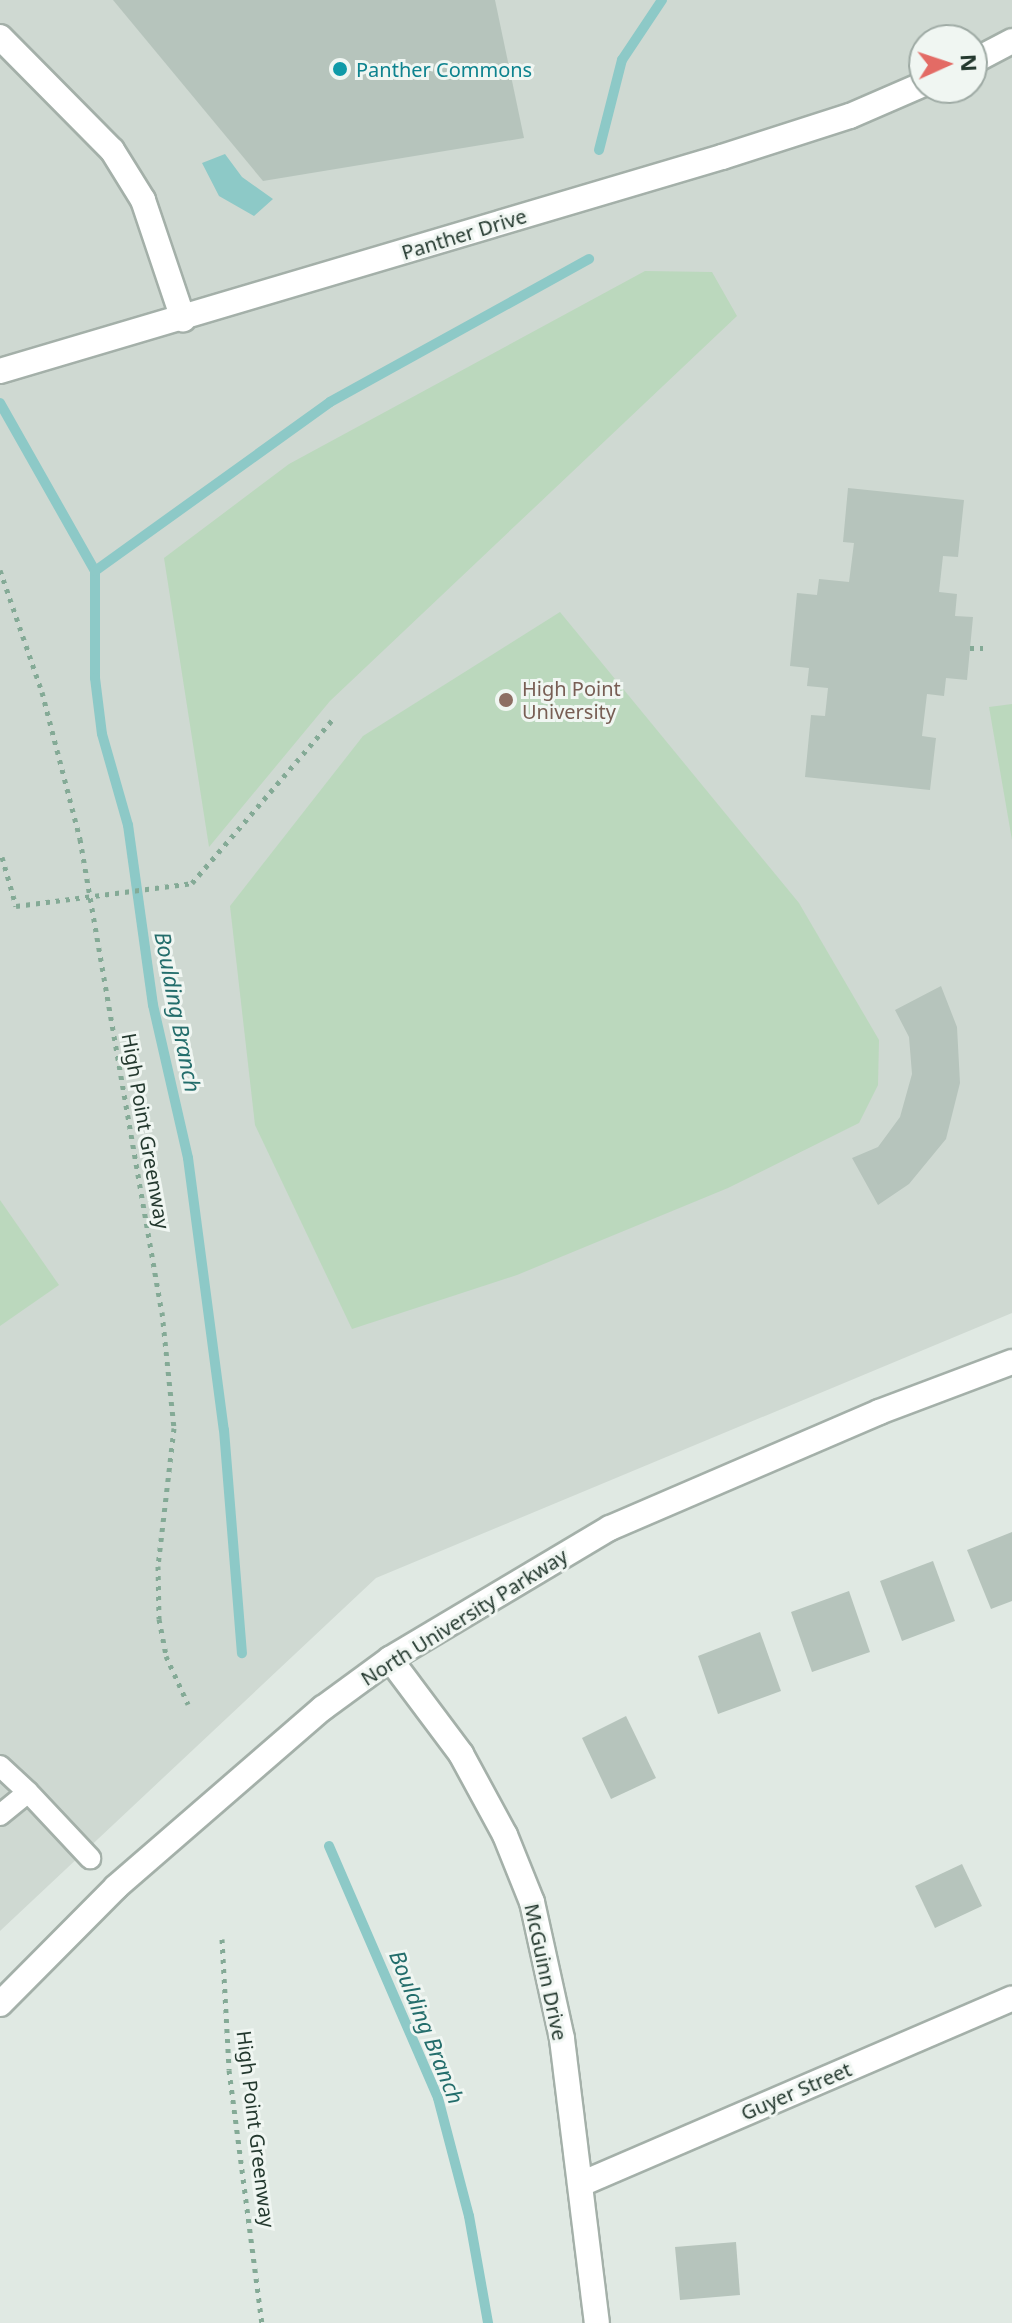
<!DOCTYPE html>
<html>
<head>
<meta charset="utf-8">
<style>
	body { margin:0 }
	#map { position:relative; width:1012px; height:2323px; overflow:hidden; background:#e0e9e3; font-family:"Noto Sans",sans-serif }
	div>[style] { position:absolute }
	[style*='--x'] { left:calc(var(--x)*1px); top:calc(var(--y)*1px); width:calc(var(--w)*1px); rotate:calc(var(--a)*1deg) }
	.built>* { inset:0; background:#cfd9d2 }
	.green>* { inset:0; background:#bbd8bd }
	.water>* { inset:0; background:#8dc9c7 }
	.stream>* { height:10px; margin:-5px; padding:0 5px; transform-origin:5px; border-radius:5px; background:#8dc9c7 }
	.building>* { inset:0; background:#b6c4bc }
	.path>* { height:5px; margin-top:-2.5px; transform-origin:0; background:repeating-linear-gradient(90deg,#84aa96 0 4px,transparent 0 10px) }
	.roads { filter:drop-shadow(2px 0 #a4b0a9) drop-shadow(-2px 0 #a4b0a9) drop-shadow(0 2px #a4b0a9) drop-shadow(0 -2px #a4b0a9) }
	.lane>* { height:20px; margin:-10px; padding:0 10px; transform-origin:10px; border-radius:10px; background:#fff }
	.street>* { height:24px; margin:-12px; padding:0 12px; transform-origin:12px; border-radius:12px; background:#fff }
	.secondary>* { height:24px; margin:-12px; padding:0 12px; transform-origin:12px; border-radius:12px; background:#fff }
	.dots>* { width:22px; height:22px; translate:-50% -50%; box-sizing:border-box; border:4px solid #f0f6f2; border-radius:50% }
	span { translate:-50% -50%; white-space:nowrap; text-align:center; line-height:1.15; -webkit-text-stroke:6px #f0f6f2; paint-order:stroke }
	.culture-label { font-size:20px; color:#0d838f }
	.left { translate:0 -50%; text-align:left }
	.street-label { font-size:20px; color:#23382e }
	.education-label { font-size:20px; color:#785e54 }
	.water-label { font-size:22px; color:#236d6b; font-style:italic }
	.north { position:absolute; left:908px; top:24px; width:80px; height:80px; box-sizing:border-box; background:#f0f6f2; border:2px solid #9eaaa4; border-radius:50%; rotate:87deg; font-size:22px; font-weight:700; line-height:32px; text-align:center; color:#23382e }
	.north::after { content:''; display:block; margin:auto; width:28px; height:36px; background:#e36b65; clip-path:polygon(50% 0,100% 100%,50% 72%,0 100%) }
</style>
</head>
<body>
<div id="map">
	<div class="built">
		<div style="clip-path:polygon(evenodd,0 0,1012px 0,1012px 1313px,376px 1578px,0 1931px,0 0,924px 40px,972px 40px,972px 88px,924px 88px,924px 40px)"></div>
	</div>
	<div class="green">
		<div style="clip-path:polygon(645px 271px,712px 272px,737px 316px,330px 701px,209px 847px,164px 558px,289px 464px)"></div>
		<div style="clip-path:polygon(560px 612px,799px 903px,879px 1040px,878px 1085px,859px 1123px,728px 1188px,517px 1275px,352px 1329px,255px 1125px,230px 906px,363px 736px)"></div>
		<div style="clip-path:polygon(1012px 704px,1012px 840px,989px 707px)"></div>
		<div style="clip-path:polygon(0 1200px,59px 1285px,0 1326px)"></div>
	</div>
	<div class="water">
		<div style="clip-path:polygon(225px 154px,242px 177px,273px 199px,254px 216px,219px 196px,202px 163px)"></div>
	</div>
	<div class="stream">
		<div style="--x:599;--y:150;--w:93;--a:-75.7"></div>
		<div style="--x:622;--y:60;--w:72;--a:-56.3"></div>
		<div style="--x:0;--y:403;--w:193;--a:60.5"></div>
		<div style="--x:95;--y:571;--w:107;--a:90"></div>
		<div style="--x:95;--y:678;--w:56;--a:82.9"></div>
		<div style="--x:102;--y:734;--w:95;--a:74.1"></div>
		<div style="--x:128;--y:825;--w:182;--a:82.1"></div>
		<div style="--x:153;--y:1005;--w:157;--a:77.1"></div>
		<div style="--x:188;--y:1158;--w:274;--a:82.5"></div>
		<div style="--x:224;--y:1430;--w:224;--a:85.4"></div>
		<div style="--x:95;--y:571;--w:289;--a:-35.7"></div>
		<div style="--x:330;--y:402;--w:296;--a:-28.9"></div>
		<div style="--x:329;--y:1846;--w:275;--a:66.6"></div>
		<div style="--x:438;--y:2098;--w:122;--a:75.3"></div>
		<div style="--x:469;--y:2216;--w:109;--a:79.9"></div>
	</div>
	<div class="building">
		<div style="clip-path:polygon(113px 0,495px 0,524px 138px,263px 181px)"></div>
		<div style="clip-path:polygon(848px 488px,964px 500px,958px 557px,943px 556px,939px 592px,957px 594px,955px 616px,973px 617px,967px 680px,946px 678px,944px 696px,927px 694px,922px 736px,936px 738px,930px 790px,805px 777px,811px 715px,825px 716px,828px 688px,807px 686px,809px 668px,790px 666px,797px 593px,817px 595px,819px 579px,849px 582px,854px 543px,843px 542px)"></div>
		<div style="clip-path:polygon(941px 986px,957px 1027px,960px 1083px,946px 1139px,909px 1184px,878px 1205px,852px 1158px,878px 1147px,900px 1117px,912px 1074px,909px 1037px,895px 1010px)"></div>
		<div style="clip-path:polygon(1012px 1532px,1012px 1601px,991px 1609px,967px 1550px)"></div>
		<div style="clip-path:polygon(933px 1561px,955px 1621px,902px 1641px,880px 1581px)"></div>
		<div style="clip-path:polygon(849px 1591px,870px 1652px,812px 1672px,791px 1612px)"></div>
		<div style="clip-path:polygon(760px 1632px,781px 1691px,718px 1714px,698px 1656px)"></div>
		<div style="clip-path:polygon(626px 1716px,656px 1778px,611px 1799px,582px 1738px)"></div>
		<div style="clip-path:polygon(962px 1864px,982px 1906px,935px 1928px,915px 1886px)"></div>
		<div style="clip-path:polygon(736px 2242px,740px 2295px,680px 2300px,675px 2247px)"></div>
	</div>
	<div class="path">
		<div style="--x:0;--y:570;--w:129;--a:71"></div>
		<div style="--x:42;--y:692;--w:152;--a:75.5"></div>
		<div style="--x:80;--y:839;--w:480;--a:80.2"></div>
		<div style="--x:162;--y:1312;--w:117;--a:84.1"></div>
		<div style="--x:174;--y:1428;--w:139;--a:96.6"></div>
		<div style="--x:158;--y:1566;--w:53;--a:88.9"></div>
		<div style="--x:159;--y:1619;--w:38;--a:79"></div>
		<div style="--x:166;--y:1656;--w:53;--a:65.4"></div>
		<div style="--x:970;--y:648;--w:13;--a:0"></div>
		<div style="--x:2;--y:857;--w:51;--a:74.1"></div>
		<div style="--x:16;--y:906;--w:177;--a:-7.4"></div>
		<div style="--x:192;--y:883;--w:218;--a:-49.3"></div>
		<div style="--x:222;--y:1939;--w:131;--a:86.9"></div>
		<div style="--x:229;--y:2070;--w:255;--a:82.6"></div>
	</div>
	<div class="roads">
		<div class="lane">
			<div style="--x:0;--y:1766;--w:38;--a:43"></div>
			<div style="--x:0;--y:1815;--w:36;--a:-39"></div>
			<div style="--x:28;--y:1792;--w:91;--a:46.8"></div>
		</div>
		<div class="street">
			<div style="--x:0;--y:37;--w:159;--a:45.3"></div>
			<div style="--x:112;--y:150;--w:59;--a:58.2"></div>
			<div style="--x:143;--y:200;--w:126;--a:71.4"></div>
			<div style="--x:972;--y:62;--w:45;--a:-27.7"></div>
			<div style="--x:0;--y:371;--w:753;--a:-16.51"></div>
			<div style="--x:722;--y:157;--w:134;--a:-17.8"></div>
			<div style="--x:850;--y:116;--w:81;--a:-23.4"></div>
			<div style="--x:390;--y:1659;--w:119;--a:53.2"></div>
			<div style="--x:461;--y:1754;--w:92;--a:61.5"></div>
			<div style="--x:505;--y:1835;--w:72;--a:68.1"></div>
			<div style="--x:532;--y:1902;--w:140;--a:77.6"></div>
			<div style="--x:562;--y:2039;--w:286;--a:83"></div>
			<div style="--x:581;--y:2184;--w:469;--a:-23.3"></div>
		</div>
		<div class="secondary">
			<div style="--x:0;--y:2004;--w:165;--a:-45.2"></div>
			<div style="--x:116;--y:1887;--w:274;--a:-40.9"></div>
			<div style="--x:323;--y:1708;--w:83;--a:-36.2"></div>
			<div style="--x:390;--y:1659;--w:256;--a:-30.8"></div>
			<div style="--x:610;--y:1528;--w:293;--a:-23.3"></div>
			<div style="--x:879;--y:1412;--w:142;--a:-20.6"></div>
		</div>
	</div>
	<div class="dots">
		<div style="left:340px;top:69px;background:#0f9aa8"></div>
		<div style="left:506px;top:700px;background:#8d6e63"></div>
	</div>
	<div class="culture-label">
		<span class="left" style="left:356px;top:69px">Panther Commons</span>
	</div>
	<div class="street-label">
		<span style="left:464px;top:234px;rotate:-17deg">Panther Drive</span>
		<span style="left:146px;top:1131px;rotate:80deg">High Point Greenway</span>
		<span style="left:464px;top:1617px;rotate:-32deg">North University Parkway</span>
		<span style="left:546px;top:1972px;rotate:78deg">McGuinn Drive</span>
		<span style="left:796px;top:2091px;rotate:-23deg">Guyer Street</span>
		<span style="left:256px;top:2129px;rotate:83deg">High Point Greenway</span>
	</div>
	<div class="education-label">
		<span class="left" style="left:522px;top:700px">High Point<br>University</span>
	</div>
	<div class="water-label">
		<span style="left:178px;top:1012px;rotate:79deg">Boulding Branch</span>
		<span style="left:427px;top:2027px;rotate:68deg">Boulding Branch</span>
	</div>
	<div class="north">N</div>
</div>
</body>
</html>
